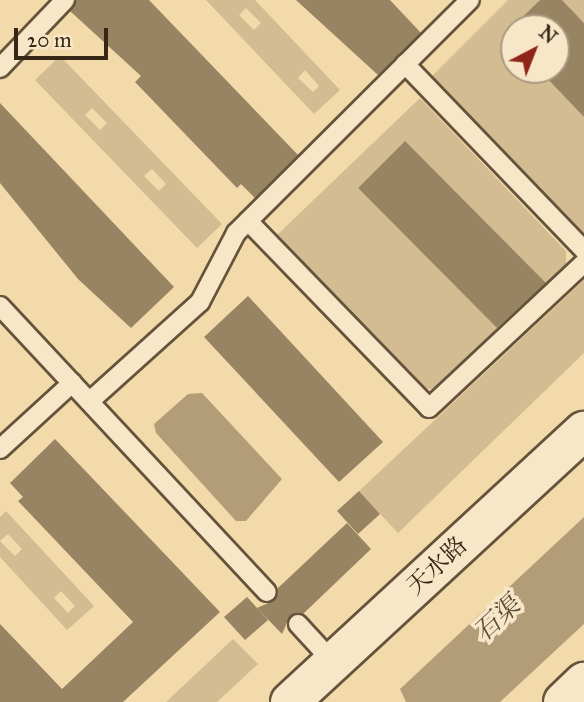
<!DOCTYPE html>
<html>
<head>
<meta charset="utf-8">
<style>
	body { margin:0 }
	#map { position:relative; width:584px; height:702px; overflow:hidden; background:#f3daab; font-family:"IM FELL Great Primer","Noto Serif SC",serif }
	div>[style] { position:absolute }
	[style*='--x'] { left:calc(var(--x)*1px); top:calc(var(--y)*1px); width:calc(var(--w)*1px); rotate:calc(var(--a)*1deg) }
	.green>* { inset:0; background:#d3bb92 }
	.water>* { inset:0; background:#b39d78 }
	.building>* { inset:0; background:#988463 }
	.roads { filter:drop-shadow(2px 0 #65533b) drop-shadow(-2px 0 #65533b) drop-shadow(0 2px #65533b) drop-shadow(0 -2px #65533b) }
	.service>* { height:18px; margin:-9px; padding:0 9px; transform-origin:9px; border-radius:9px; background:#f7e7c8 }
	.tertiary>* { height:38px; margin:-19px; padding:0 19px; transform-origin:19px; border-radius:19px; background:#f7e7c8 }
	span { translate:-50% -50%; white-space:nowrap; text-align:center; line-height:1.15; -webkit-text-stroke:7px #f7e7c8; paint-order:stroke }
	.street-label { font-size:24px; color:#362616 }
	.water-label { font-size:26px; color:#5c4a33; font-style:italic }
	.north { position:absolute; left:500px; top:14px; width:70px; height:70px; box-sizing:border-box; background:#f7e7c8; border:2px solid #aa9a81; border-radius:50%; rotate:42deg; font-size:19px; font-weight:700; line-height:28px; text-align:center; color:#362616 }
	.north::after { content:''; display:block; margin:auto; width:24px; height:32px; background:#8f2418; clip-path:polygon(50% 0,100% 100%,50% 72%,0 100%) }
	.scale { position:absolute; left:14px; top:28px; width:94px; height:32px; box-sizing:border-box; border:4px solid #362616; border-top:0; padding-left:9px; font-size:21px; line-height:24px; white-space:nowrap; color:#362616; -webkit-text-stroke:5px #f7e7c8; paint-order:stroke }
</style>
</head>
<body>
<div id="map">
	<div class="green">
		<div style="clip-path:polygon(evenodd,206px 0,255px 0,340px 90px,314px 114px,206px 0,246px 8px,261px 23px,254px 30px,239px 15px,246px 8px,206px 0,305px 70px,319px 86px,313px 92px,298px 78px,305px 70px)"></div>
		<div style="clip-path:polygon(508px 0,540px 0,505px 34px,514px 44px,514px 70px,539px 70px,584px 117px,584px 238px,429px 79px)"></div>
		<div style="clip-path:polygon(562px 0,584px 0,584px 23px)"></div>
		<div style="clip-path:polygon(evenodd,60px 56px,222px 224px,197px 248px,35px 80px,60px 56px,92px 108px,107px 123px,100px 130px,85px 115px,92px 108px,60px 56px,152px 169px,166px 184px,159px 191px,144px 176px,152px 169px)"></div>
		<div style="clip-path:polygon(evenodd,420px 98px,566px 251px,566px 267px,439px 390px,422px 388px,277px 235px,420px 98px,404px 142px,546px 283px,499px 330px,358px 188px,404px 142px)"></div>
		<div style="clip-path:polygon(584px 280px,584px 353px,398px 533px,359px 491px)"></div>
		<div style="clip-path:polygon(evenodd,6px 511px,94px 606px,67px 630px,0 557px,0 517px,6px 511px,8px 534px,22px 549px,15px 556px,0 541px,8px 534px,6px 511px,61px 591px,75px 606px,68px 613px,54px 598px,61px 591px)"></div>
		<div style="clip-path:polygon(233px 639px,258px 664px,217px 702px,166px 702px)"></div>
	</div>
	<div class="water">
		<div style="clip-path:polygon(202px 393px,282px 479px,246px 521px,236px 521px,156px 433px,154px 424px,188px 394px)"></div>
		<div style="clip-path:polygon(584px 517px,584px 624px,500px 702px,406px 702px,400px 689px)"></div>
	</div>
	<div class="building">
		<div style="clip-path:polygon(76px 0,149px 0,298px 155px,255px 198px,241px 184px,237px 188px,135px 82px,141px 76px,70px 11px)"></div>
		<div style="clip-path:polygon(296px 0,390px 0,421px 33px,378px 75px)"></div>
		<div style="clip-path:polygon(540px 0,562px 0,584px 23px,584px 117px,539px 70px,556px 70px,556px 28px,514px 28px,514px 44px,505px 34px)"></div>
		<div style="clip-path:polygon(0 103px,174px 287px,131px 328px,78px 279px,0 183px)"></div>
		<div style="clip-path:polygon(405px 141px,546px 283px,497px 328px,358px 188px)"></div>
		<div style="clip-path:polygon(248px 296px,383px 442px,339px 482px,204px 337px)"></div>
		<div style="clip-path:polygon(55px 439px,220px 612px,123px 702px,0 702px,0 624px,62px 689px,133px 622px,18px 501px,23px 497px,10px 483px)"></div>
		<div style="clip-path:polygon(359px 491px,380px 514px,358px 534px,337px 511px)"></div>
		<div style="clip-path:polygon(347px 523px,371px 549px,303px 614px,290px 616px,282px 634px,257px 608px,275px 600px,278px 588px)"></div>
		<div style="clip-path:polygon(247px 597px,268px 620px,245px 640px,224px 617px)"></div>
	</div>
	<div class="roads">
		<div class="service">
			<div style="--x:405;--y:64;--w:258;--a:46.1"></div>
			<div style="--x:0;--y:68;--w:94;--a:-46.3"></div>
			<div style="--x:248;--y:221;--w:260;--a:45.9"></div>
			<div style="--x:429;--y:408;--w:212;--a:-43.1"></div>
			<div style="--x:0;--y:306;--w:391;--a:47"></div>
			<div style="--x:90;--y:401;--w:148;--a:-42"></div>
			<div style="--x:200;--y:302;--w:78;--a:-62.4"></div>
			<div style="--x:236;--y:233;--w:330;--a:-44.9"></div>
			<div style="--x:0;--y:449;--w:98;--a:-42.5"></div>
			<div style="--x:298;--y:624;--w:52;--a:47.4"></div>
		</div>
		<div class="tertiary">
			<div style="--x:290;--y:702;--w:400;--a:-42.7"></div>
			<div style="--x:563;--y:702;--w:29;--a:-44"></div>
		</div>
	</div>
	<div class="street-label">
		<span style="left:437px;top:566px;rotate:-43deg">天水路</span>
	</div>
	<div class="water-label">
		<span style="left:497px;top:619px;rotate:-43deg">石渠</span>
	</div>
	<div class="north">N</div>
	<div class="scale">20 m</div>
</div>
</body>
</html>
